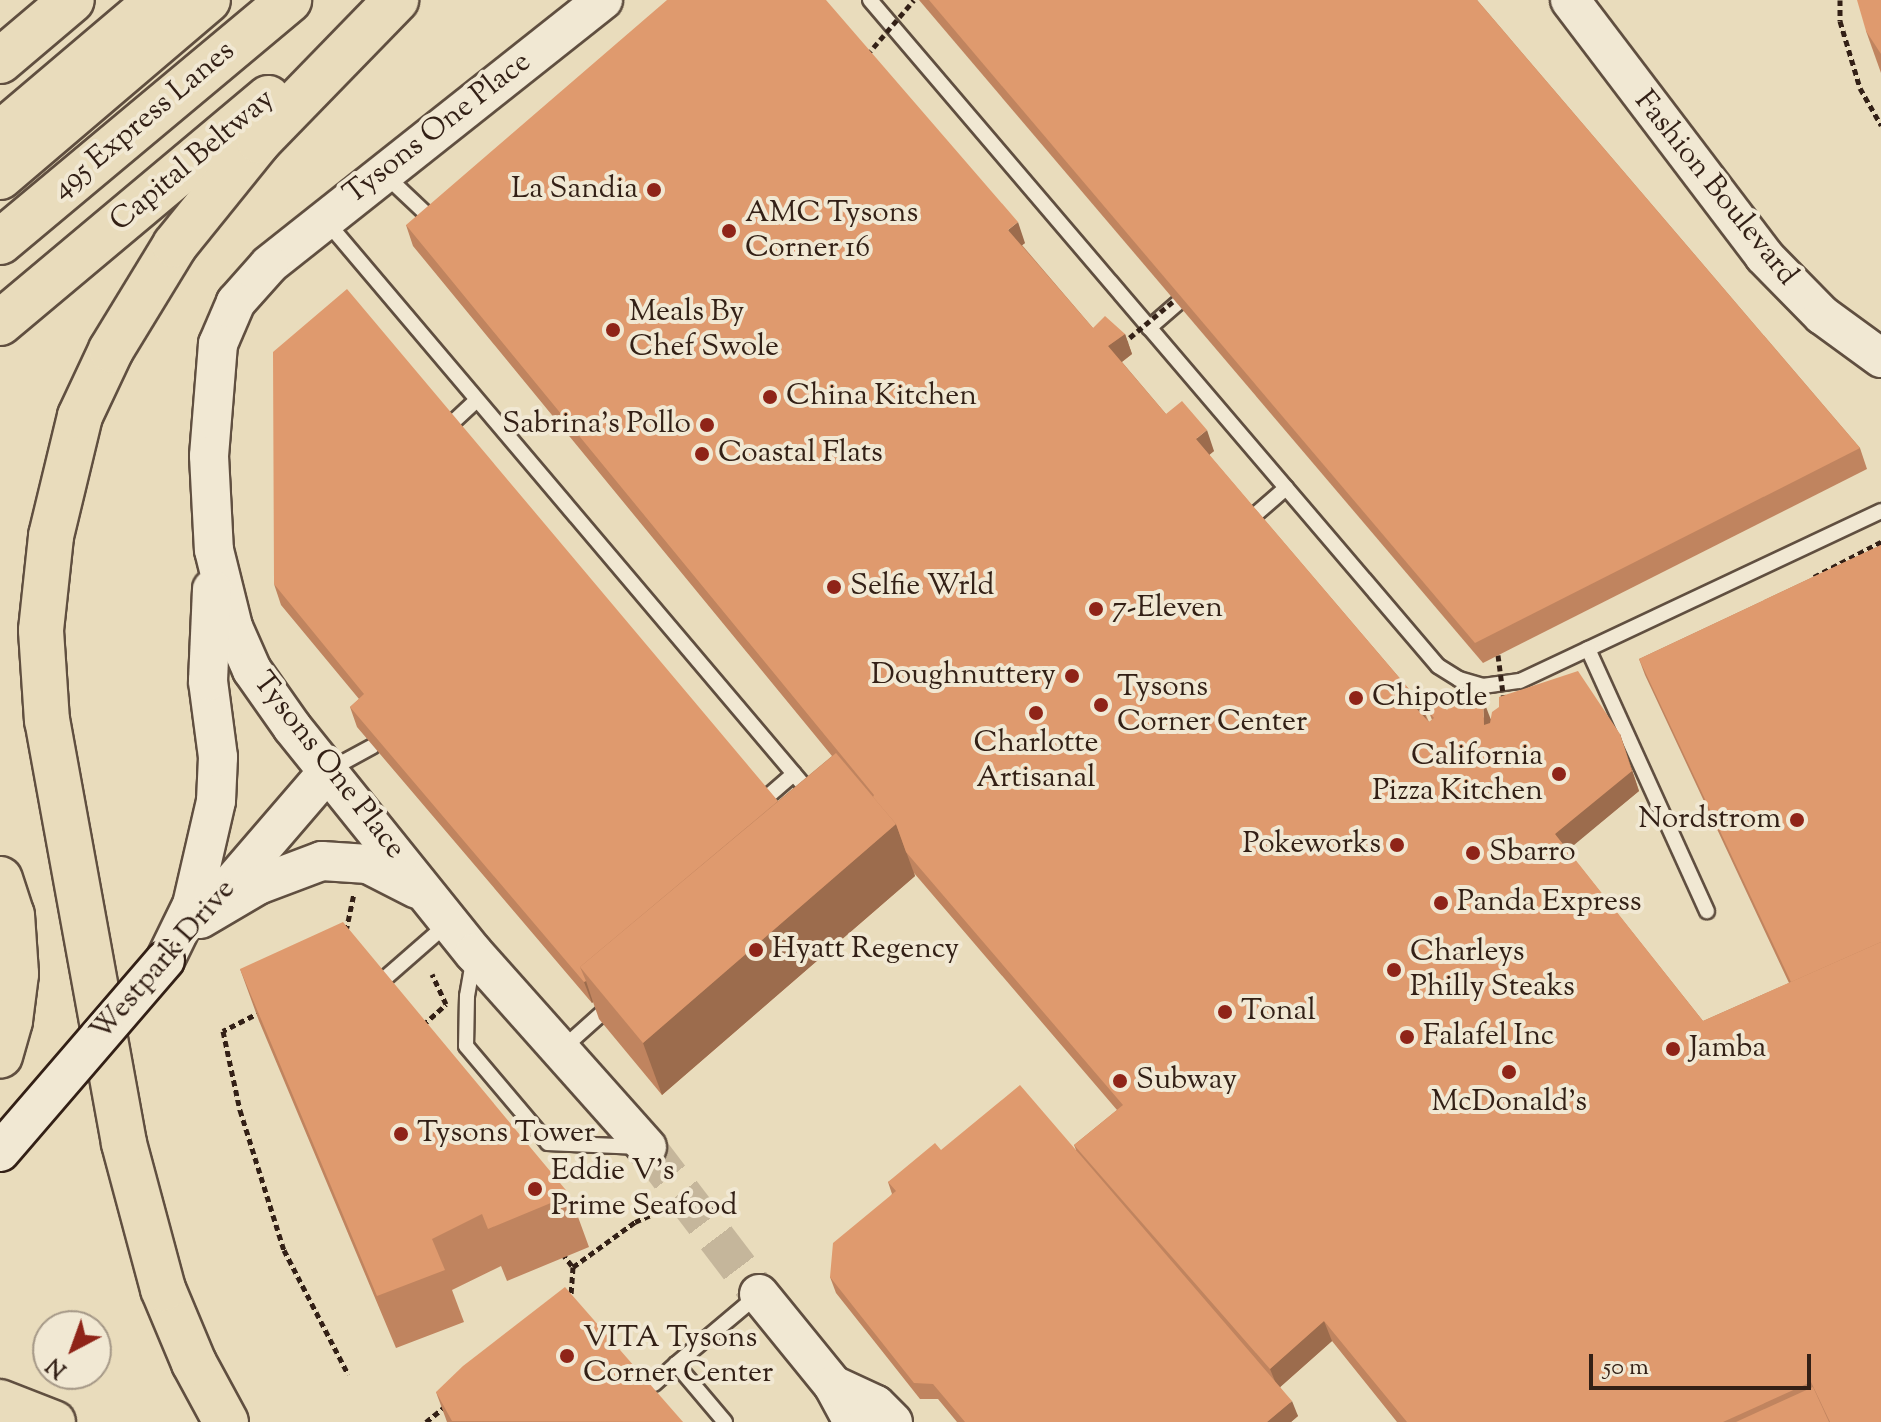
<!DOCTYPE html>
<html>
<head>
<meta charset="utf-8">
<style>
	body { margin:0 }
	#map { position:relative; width:1881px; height:1422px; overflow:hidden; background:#e9dcbc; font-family:"Sorts Mill Goudy",serif }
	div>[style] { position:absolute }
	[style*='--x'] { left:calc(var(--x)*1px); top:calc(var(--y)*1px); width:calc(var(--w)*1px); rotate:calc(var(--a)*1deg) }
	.secondary-tunnel>* { height:38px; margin-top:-19px; transform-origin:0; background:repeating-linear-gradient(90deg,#c5b69b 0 38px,transparent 0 57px) }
	.path>* { height:5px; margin-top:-2.5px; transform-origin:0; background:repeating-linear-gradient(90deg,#332016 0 6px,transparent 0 10px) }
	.roads { filter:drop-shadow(2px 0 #604f40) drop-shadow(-2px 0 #604f40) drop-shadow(0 2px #604f40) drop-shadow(0 -2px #604f40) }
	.lane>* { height:14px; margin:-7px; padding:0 7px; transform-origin:7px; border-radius:7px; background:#f1e8d3 }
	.secondary>* { height:38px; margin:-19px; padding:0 19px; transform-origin:19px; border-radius:19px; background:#f1e8d3 }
	.primary>* { height:42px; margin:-21px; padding:0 21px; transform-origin:21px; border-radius:21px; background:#e9dcbc }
	.highway>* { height:44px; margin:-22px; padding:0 22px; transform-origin:22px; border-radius:22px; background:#e9dcbc }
	.path-bridge>* { height:5px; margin-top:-2.5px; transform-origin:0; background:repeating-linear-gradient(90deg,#332016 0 6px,transparent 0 10px) }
	.bridges { filter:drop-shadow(2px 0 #332016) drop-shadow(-2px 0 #332016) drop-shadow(0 2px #332016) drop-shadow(0 -2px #332016) }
	.secondary-bridge>* { height:38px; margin:-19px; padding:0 19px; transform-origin:19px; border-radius:19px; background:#f1e8d3 }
	.wall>* { inset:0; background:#c0845f }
	.shaded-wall>* { inset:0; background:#9c6c4d }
	.building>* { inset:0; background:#df9a6e }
	.dots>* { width:22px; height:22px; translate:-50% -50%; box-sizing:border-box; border:4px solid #f1e8d3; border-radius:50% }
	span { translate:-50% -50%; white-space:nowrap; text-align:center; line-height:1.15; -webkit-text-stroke:8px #f1e8d3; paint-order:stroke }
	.street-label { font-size:30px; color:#332016 }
	.poi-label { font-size:30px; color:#332016 }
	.right { translate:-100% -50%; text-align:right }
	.left { translate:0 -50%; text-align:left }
	.north { position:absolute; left:32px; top:1310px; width:80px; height:80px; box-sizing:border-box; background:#f1e8d3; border:2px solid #a59887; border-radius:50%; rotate:221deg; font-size:22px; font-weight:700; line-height:32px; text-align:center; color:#332016 }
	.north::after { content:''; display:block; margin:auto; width:28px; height:36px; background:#8f2418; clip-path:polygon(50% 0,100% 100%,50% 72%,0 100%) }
	.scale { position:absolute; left:1589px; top:1354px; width:222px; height:36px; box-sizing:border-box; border:4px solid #332016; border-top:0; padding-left:10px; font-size:24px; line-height:28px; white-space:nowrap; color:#332016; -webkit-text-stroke:6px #f1e8d3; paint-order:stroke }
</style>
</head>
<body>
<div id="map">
	<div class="secondary-tunnel">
		<div style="--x:647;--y:1147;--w:185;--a:52.7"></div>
	</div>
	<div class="path">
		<div style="--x:1840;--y:0;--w:21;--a:90"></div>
		<div style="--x:1840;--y:21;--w:70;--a:73.4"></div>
		<div style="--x:1860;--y:88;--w:43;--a:60.4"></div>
		<div style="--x:1814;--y:577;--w:76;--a:-27.6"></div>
		<div style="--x:346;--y:931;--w:38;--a:-78"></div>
		<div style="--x:262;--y:1011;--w:44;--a:152.9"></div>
		<div style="--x:223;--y:1031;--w:81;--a:77.9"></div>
		<div style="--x:240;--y:1110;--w:147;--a:72.6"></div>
		<div style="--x:284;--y:1250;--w:140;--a:62.7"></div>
		<div style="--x:423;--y:1025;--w:31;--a:-42"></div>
		<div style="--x:446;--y:1004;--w:33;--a:-115"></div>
		<div style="--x:562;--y:1253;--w:18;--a:52"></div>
		<div style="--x:573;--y:1267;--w:32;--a:94"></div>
		<div style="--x:573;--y:1267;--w:77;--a:-36"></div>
		<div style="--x:635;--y:1222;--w:37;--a:-24"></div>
		<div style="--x:426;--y:1422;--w:27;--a:-39"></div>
	</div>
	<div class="roads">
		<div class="lane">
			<div style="--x:870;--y:0;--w:875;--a:49.54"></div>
			<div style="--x:1438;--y:666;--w:25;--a:32"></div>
			<div style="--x:1459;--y:679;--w:25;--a:16"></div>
			<div style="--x:1483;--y:686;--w:37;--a:-8"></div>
			<div style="--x:1520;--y:681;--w:399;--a:-25.2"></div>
			<div style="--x:385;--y:175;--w:71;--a:43.3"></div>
			<div style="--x:326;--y:221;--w:751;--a:49.75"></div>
			<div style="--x:1149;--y:328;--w:37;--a:-41"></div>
			<div style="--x:451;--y:424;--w:35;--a:-43"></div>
			<div style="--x:1256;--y:514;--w:40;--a:-41"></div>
			<div style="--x:1588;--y:649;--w:288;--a:65.6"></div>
			<div style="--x:329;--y:770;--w:50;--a:-28.6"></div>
			<div style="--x:766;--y:798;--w:37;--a:-41"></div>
			<div style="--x:473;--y:962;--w:35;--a:100"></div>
			<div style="--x:467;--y:996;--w:50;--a:91.1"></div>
			<div style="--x:466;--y:1046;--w:127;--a:49.8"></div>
			<div style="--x:548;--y:1143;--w:91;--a:2.5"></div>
			<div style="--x:375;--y:987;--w:96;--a:-41.2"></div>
			<div style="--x:562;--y:1049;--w:66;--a:-41.9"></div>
			<div style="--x:654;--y:1384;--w:30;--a:-42"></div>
			<div style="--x:725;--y:1422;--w:76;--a:-130.2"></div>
			<div style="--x:676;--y:1364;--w:107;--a:-40.1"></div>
		</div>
		<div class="secondary">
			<div style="--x:603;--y:0;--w:426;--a:141.6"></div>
			<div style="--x:269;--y:265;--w:50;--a:131.7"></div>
			<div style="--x:236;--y:302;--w:46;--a:113.2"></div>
			<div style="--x:218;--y:344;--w:112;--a:94.6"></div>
			<div style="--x:209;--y:456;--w:94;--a:87"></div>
			<div style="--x:214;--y:550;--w:79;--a:76.1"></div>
			<div style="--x:233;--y:627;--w:47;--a:66.2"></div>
			<div style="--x:252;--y:670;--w:70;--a:54.9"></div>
			<div style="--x:292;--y:727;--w:290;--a:51.2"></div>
			<div style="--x:474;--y:953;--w:260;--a:48.3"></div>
			<div style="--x:1570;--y:0;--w:321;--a:52.8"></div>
			<div style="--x:1764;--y:256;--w:83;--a:45.5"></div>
			<div style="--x:1822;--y:315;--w:73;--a:36.1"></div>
			<div style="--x:218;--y:899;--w:169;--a:-49.3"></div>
			<div style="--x:200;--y:919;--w:67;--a:-30.4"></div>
			<div style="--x:258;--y:885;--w:68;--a:-20.6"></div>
			<div style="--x:322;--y:861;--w:46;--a:3.7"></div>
			<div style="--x:368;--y:864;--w:55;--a:27"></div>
			<div style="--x:165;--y:960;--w:61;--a:-63.9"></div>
			<div style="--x:192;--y:905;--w:107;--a:-77"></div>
			<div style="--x:216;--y:801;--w:44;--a:-87.4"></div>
			<div style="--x:218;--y:757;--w:77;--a:-97.5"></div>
			<div style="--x:208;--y:681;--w:92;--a:-87.5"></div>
			<div style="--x:759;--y:1294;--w:117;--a:50.9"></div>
			<div style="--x:833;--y:1385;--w:42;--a:61.6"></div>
			<div style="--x:833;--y:1385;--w:47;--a:24.9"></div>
			<div style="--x:876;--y:1405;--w:24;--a:45"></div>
		</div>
		<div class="primary">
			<div style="--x:0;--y:1401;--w:58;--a:21.3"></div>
		</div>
		<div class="highway">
			<div style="--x:0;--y:61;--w:94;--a:-40.3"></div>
			<div style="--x:0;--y:134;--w:207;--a:-40.3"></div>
			<div style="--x:0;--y:177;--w:273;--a:-40.4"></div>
			<div style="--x:0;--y:242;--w:377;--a:-39.9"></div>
			<div style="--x:0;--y:323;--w:350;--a:-40"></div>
			<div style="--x:0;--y:879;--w:38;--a:72"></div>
			<div style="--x:12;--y:915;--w:59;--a:86.1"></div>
			<div style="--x:16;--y:974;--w:47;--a:97.3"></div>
			<div style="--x:10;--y:1021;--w:36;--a:106"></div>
			<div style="--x:226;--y:1422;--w:67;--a:-118.5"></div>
			<div style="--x:194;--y:1363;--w:80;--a:-112.7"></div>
			<div style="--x:163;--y:1289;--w:151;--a:-105"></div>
			<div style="--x:124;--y:1143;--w:429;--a:-100.3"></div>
			<div style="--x:47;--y:721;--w:91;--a:-93.8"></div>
			<div style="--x:41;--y:630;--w:95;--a:-83.9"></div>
			<div style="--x:51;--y:536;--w:123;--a:-76.4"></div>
			<div style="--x:80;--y:416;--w:73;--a:-64.8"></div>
			<div style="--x:111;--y:350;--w:123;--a:-58.6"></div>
			<div style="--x:175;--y:245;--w:134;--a:-51.1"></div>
			<div style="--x:259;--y:141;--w:197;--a:-45.8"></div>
		</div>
	</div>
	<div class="path-bridge">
		<div style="--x:867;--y:55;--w:72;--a:-49.5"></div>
		<div style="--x:1122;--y:344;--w:70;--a:-39.8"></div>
		<div style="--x:1498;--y:655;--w:46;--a:82.6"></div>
		<div style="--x:669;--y:1207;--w:47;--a:3.7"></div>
	</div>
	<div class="bridges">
		<div class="secondary-bridge">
			<div style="--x:0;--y:1152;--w:253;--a:-49.3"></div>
		</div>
	</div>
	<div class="wall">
		<div style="clip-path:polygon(919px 0,1477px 0,1860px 448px,1867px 469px,1483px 663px)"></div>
		<div style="clip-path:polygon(1881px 0,1881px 73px,1866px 31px)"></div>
		<div style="clip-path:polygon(406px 225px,1025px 243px,1022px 245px,1093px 328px,1125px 334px,1132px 354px,1122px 362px,1166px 414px,1214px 451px,1209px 455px,1420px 702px,1429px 722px,1432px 720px,1429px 712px,1447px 710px,1491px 719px,1620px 734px,1639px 791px,1567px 850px,1703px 1021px,1789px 983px,1645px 675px,1639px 659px,1881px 545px,1881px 1422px,1397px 1422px,1332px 1341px,1280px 1387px,1298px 1416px,1291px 1422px,957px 1422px,938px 1399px,920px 1399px,836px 1293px,830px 1277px,892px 1194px,888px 1182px,941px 1150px,1076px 1150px,1074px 1145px,1117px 1110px,914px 873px,915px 876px,662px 1095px,599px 1019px,593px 1002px,592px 1003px,357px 727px,350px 707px,359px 699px,281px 605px,274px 584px,778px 801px,832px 756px,413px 246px)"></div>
		<div style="clip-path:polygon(240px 969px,570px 1195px,589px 1247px,507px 1281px,501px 1266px,452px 1290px,464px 1322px,396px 1348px,259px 1021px)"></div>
		<div style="clip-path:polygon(436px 1392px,683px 1422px,447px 1422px)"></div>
	</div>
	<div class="shaded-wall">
		<div style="clip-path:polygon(1018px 222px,1025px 243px,1016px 250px,1008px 230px)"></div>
		<div style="clip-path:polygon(1125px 334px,1132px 354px,1115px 367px,1108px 346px)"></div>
		<div style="clip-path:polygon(1207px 430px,1214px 451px,1203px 460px,1196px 439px)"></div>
		<div style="clip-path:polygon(1483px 699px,1491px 720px,1492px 745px,1484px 725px)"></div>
		<div style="clip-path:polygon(1420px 702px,1428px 723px,1415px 707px)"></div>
		<div style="clip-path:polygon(1620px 734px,1639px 791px,1562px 855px,1555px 834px)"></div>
		<div style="clip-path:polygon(896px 824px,915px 876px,662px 1095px,643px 1043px)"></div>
		<div style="clip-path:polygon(586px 981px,593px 1002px,592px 1003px,584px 982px)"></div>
		<div style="clip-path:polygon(1324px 1321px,1332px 1341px,1278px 1389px,1270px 1369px)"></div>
		<div style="clip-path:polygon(1292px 1401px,1298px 1416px,1291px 1422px,1267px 1422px)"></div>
	</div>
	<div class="building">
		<div style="clip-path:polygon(667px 0,826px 0,1018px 222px,1008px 230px,1093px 328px,1105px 316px,1125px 334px,1108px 346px,1166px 414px,1182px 401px,1207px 430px,1196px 439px,1420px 702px,1415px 707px,1429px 722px,1434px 718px,1429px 712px,1439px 701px,1447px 710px,1453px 702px,1483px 699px,1484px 725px,1490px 723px,1492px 712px,1499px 707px,1499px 697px,1578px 671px,1620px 734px,1632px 771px,1555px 834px,1703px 1021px,1881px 942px,1881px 1422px,1830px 1422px,1811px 1382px,1723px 1422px,1407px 1422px,1324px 1321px,1270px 1369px,1074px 1145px,1123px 1105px,906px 852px,896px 824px,873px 797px,874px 795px,406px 225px)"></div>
		<div style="clip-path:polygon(929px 0,1477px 0,1860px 448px,1475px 643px)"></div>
		<div style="clip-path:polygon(1857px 0,1881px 0,1881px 54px,1866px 31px)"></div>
		<div style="clip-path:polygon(347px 289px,778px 801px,580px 967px,586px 981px,584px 982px,350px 707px,364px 694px,274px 584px,273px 352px)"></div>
		<div style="clip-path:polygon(1881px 545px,1881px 942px,1791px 982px,1639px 659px)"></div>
		<div style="clip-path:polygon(836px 753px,896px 824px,643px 1043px,580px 967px)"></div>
		<div style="clip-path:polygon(343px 922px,570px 1195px,488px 1229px,482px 1214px,432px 1239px,445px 1270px,377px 1296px,240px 969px)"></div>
		<div style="clip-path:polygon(1020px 1085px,1292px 1401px,1267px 1422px,965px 1422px,933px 1384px,914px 1383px,830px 1277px,833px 1243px,896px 1191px,888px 1182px,935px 1143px,941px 1150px)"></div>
		<div style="clip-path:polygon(565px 1287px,683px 1422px,452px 1421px,436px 1392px,463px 1366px)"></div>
		<div style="clip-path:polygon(1813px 1387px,1829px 1422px,1736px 1422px)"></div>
	</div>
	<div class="dots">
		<div style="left:654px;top:190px;background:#8f2418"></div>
		<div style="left:729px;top:231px;background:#8f2418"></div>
		<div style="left:613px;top:330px;background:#8f2418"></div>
		<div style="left:770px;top:397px;background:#8f2418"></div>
		<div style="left:707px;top:425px;background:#8f2418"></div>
		<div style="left:702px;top:454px;background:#8f2418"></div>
		<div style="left:834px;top:587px;background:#8f2418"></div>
		<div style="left:1096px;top:609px;background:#8f2418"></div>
		<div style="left:1072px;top:676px;background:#8f2418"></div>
		<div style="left:1356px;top:698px;background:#8f2418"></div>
		<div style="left:1101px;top:705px;background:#8f2418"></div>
		<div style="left:1036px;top:713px;background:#8f2418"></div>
		<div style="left:1559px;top:774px;background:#8f2418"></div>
		<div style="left:1797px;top:820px;background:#8f2418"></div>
		<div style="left:1397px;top:845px;background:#8f2418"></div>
		<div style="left:1473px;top:853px;background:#8f2418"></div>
		<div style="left:1441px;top:903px;background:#8f2418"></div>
		<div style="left:756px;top:950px;background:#8f2418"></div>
		<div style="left:1394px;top:970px;background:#8f2418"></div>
		<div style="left:1225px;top:1012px;background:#8f2418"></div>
		<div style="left:1407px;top:1037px;background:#8f2418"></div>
		<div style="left:1673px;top:1049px;background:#8f2418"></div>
		<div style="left:1509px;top:1072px;background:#8f2418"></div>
		<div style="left:1120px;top:1081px;background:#8f2418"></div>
		<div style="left:401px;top:1134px;background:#8f2418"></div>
		<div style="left:535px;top:1189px;background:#8f2418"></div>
		<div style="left:567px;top:1356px;background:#8f2418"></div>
	</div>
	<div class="street-label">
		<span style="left:144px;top:121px;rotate:-40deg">495 Express Lanes</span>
		<span style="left:438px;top:129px;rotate:-38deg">Tysons One Place</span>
		<span style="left:193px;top:161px;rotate:-40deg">Capital Beltway</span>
		<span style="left:1715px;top:189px;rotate:51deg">Fashion Boulevard</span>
		<span style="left:328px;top:766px;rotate:52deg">Tysons One Place</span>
		<span style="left:164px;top:961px;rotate:-49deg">Westpark Drive</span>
	</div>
	<div class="poi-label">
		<span class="right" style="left:638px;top:190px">La Sandia</span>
		<span class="left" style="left:745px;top:231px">AMC Tysons<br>Corner 16</span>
		<span class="left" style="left:629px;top:330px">Meals By<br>Chef Swole</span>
		<span class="left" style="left:786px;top:397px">China Kitchen</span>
		<span class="right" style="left:691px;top:425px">Sabrina's Pollo</span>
		<span class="left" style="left:718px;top:454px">Coastal Flats</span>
		<span class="left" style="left:850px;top:587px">Selfie Wrld</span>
		<span class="left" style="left:1112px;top:609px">7-Eleven</span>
		<span class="right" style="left:1056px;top:676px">Doughnuttery</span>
		<span class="left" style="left:1117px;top:705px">Tysons<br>Corner Center</span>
		<span class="left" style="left:1372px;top:698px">Chipotle</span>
		<span style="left:1036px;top:761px">Charlotte<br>Artisanal</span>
		<span class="right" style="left:1543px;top:774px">California<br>Pizza Kitchen</span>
		<span class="right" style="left:1781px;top:820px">Nordstrom</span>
		<span class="right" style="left:1381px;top:845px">Pokeworks</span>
		<span class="left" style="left:1489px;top:853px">Sbarro</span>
		<span class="left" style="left:1457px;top:903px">Panda Express</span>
		<span class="left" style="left:772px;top:950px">Hyatt Regency</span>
		<span class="left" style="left:1410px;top:970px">Charleys<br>Philly Steaks</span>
		<span class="left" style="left:1241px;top:1012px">Tonal</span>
		<span class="left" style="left:1423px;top:1037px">Falafel Inc</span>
		<span class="left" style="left:1689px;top:1049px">Jamba</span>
		<span class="left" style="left:1136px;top:1081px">Subway</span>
		<span style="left:1509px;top:1103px">McDonald's</span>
		<span class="left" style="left:417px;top:1134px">Tysons Tower</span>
		<span class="left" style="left:551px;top:1189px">Eddie V's<br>Prime Seafood</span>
		<span class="left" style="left:583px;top:1356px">VITA Tysons<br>Corner Center</span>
	</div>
	<div class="north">N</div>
	<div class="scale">50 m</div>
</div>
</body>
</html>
